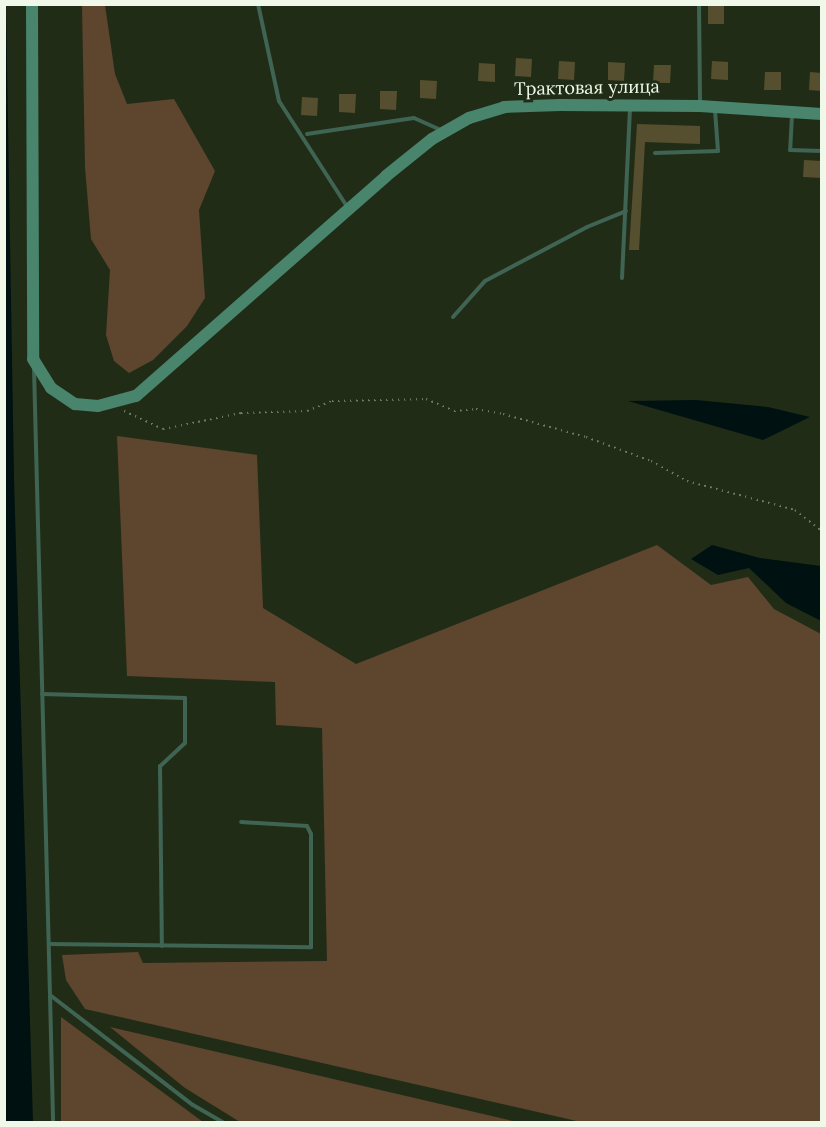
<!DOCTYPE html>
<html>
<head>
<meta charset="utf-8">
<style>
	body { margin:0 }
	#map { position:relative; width:826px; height:1127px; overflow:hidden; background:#212c17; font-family:Lora,serif }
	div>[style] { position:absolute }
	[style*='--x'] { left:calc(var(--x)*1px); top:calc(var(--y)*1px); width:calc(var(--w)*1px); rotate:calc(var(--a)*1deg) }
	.green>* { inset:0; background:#5e452e }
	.water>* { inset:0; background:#001112 }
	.building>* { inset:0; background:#564f2f }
	.path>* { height:1.5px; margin-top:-0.75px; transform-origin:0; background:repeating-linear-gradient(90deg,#6e7866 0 1.5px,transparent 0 6px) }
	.lane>* { height:4px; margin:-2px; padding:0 2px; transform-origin:2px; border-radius:2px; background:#3f6454 }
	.secondary>* { height:12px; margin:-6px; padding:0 6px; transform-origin:6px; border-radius:6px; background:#48856c }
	span { translate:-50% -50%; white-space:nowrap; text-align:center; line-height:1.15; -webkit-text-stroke:6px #212c17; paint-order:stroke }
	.street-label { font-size:18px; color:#f0f8ea }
	.frame { position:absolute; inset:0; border:6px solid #f0f8ea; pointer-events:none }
</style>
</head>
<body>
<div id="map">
	<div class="green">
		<div style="clip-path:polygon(82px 5px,105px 5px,115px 74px,127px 104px,174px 99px,215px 171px,199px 210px,205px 298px,187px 326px,153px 360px,129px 373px,114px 361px,106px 335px,110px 270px,91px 239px,85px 167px)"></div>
		<div style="clip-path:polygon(117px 436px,257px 455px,263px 608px,356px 664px,657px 545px,711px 585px,748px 577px,774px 609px,821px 634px,821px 1122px,581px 1122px,85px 1009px,66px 980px,62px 955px,138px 952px,143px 963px,327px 961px,322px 728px,276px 725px,275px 682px,127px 676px)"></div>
		<div style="clip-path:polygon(61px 1017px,203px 1122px,61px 1122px)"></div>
		<div style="clip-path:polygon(110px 1027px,517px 1122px,240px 1122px,185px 1088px)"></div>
	</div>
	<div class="water">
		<div style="clip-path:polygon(6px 4px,14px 478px,33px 1122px,4px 1122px)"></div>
		<div style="clip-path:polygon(696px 400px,768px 407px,810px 417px,763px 440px,628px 401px)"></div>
		<div style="clip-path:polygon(712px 545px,760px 558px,821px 566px,821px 621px,786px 603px,749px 568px,718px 575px,691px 559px)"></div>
	</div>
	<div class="building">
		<div style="clip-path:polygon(708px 4px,724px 4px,724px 24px,708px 24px)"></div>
		<div style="clip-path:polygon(516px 58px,532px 59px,531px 77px,515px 76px)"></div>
		<div style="clip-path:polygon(559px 61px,575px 62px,574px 80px,558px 79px)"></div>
		<div style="clip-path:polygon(712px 61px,728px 62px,728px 80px,711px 79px)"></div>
		<div style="clip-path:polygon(608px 62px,625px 63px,624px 81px,608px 80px)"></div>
		<div style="clip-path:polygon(479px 63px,495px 64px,495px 82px,478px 81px)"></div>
		<div style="clip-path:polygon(654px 65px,671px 65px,670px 83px,653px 83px)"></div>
		<div style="clip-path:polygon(765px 72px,781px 72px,781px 90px,764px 90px)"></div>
		<div style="clip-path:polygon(810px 72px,822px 73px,822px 91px,809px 90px)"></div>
		<div style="clip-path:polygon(420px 80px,437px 81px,436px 99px,420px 98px)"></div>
		<div style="clip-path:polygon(380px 91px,397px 91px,396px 110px,380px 109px)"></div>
		<div style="clip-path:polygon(339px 94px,356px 94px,355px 113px,339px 112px)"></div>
		<div style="clip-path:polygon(302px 97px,318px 98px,317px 116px,301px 115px)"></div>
		<div style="clip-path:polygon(637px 124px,700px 126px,700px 144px,645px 142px,639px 250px,629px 250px)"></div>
		<div style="clip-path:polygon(804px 160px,822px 161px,822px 178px,803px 177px)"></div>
	</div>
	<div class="path">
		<div style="--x:124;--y:411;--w:43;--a:24.8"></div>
		<div style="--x:163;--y:429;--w:80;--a:-11.6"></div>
		<div style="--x:241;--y:413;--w:66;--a:-1.7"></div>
		<div style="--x:307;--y:411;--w:27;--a:-22"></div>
		<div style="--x:332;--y:401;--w:94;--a:-1.2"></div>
		<div style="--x:426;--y:399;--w:30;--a:23"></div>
		<div style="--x:454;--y:411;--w:22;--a:-5"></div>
		<div style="--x:476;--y:409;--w:27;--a:10"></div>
		<div style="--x:503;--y:414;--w:86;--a:15.5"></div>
		<div style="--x:586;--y:437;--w:69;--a:20.3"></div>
		<div style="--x:651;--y:461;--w:41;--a:29.1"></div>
		<div style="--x:687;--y:481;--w:112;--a:15"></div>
		<div style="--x:795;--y:510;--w:34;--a:38"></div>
	</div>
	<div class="lane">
		<div style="--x:258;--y:4;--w:99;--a:77.8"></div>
		<div style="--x:279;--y:101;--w:127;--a:57.2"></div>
		<div style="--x:699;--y:4;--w:101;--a:89.4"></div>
		<div style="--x:792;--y:115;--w:35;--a:93"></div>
		<div style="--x:790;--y:150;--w:32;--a:2"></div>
		<div style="--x:307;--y:134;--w:108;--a:-8.5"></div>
		<div style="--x:414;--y:118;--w:30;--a:24"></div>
		<div style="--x:655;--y:153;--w:63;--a:-1.8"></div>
		<div style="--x:718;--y:151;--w:41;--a:-94.2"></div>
		<div style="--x:622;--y:278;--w:170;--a:-87.3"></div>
		<div style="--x:453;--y:317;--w:48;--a:-48.4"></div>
		<div style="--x:485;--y:281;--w:115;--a:-27.9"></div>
		<div style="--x:587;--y:227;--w:42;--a:-22.3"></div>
		<div style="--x:34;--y:368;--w:627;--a:88.54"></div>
		<div style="--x:50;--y:995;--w:180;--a:37.6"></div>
		<div style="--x:193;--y:1105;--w:34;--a:30"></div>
		<div style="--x:42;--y:694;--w:143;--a:1.6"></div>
		<div style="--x:185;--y:698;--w:45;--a:90"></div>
		<div style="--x:185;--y:743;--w:34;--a:137"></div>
		<div style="--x:160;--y:766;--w:180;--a:89.4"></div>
		<div style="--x:49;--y:944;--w:262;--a:0.7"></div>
		<div style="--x:311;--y:947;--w:113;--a:-90"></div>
		<div style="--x:311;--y:834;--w:9;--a:-117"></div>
		<div style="--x:307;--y:826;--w:66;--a:-176.5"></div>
		<div style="--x:50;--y:995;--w:127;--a:88.6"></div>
	</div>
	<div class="secondary">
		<div style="--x:32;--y:4;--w:355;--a:89.8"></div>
		<div style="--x:33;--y:359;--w:34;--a:58"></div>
		<div style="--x:51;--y:388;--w:29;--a:34"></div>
		<div style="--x:75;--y:404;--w:23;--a:5"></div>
		<div style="--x:98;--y:406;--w:39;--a:-15"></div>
		<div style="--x:136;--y:396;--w:333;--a:-41.3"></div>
		<div style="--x:386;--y:176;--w:59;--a:-38.8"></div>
		<div style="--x:432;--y:139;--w:43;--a:-29.6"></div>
		<div style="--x:469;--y:118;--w:37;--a:-17"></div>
		<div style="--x:504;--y:107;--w:56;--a:-2"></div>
		<div style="--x:560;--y:105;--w:140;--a:0.4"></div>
		<div style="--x:700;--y:106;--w:122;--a:3.8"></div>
	</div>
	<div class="street-label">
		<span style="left:587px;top:88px;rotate:-1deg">Трактовая улица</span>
	</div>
	<div class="frame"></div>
</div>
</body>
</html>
